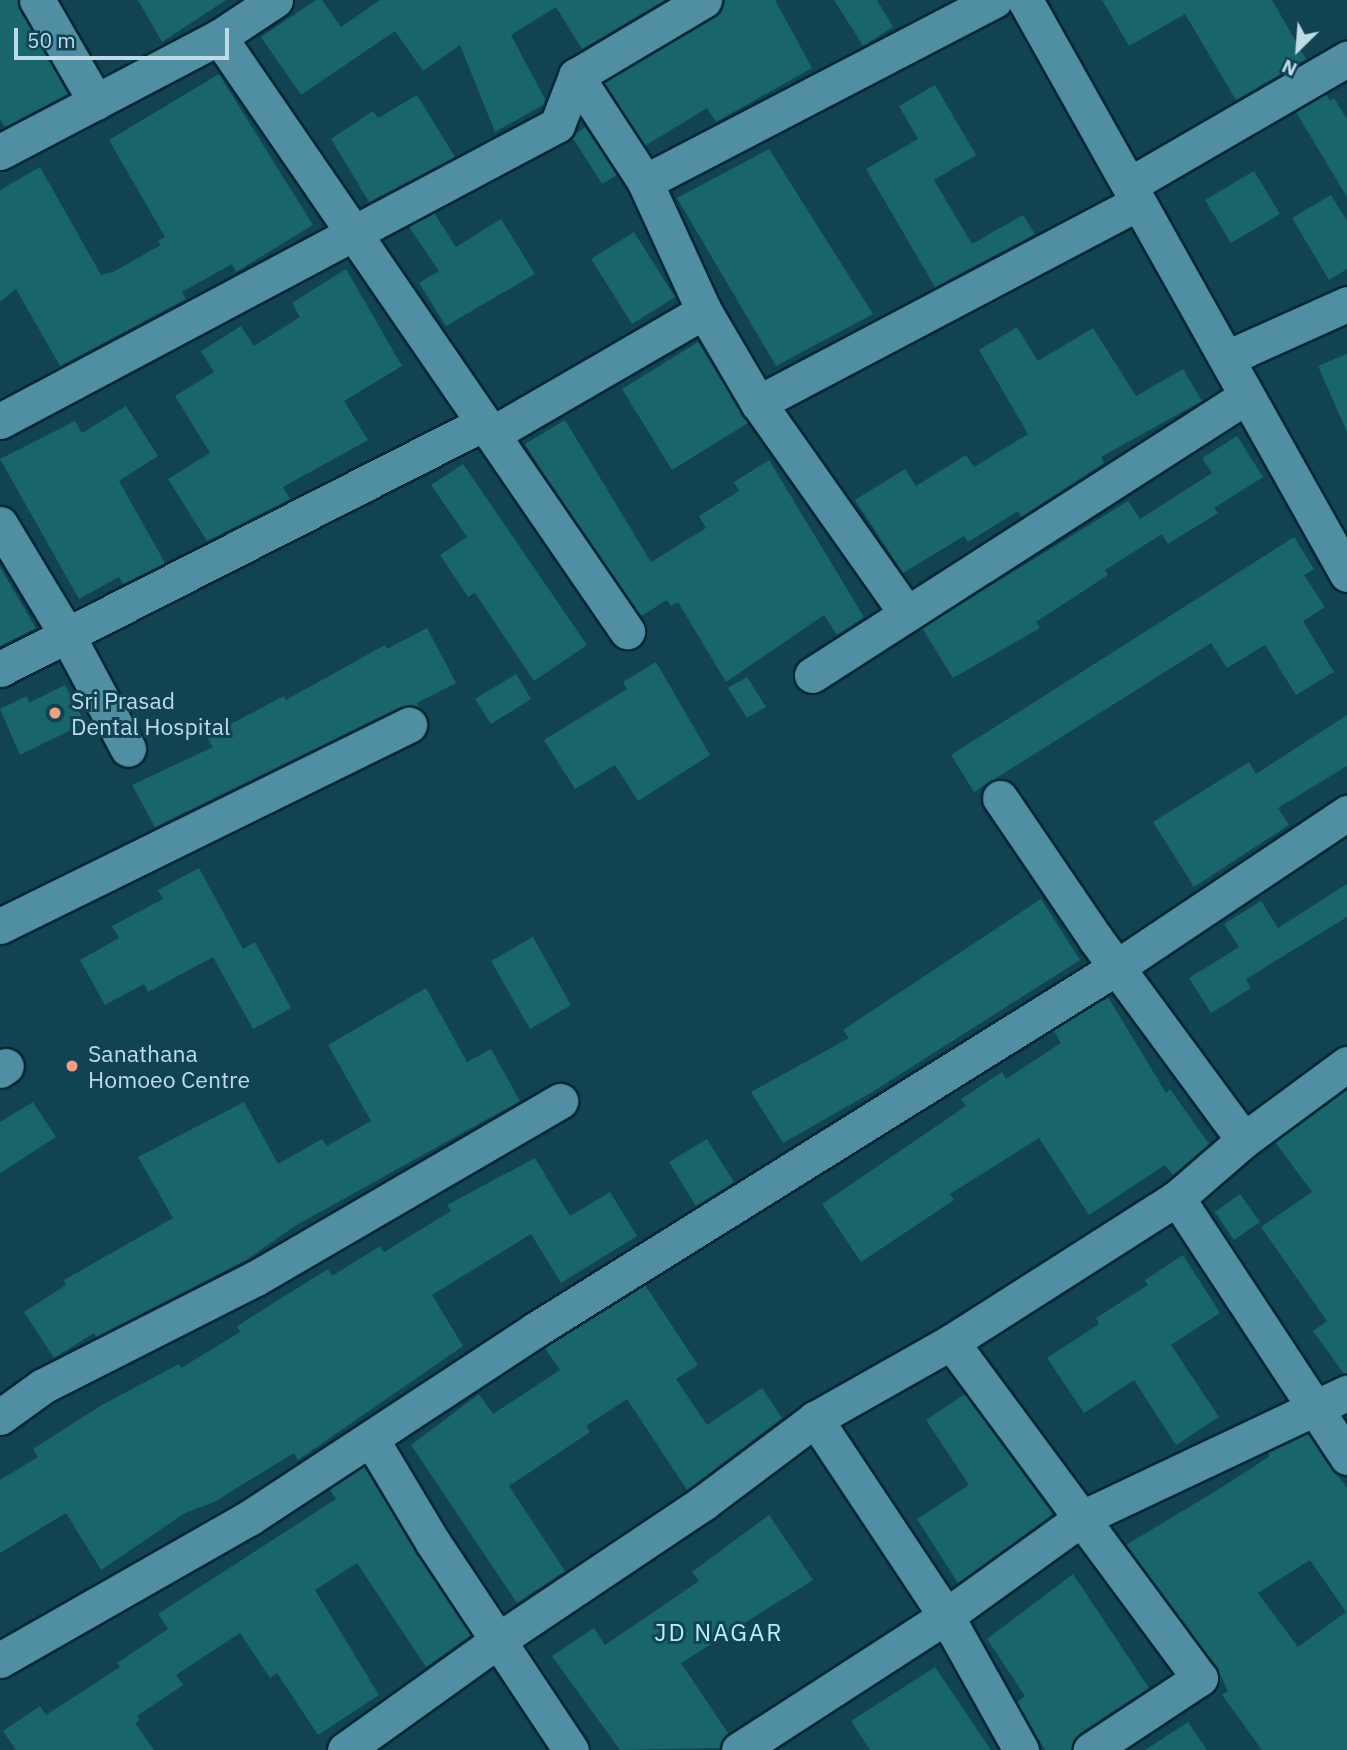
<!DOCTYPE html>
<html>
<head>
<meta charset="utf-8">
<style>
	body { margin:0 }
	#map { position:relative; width:1347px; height:1750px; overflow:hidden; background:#114352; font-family:"IBM Plex Sans",sans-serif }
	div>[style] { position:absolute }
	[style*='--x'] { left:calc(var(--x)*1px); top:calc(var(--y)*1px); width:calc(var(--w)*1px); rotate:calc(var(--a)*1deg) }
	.building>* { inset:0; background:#18656c }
	.roads { filter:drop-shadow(2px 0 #052833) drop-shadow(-2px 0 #052833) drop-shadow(0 2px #052833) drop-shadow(0 -2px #052833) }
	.minor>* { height:35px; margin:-17.5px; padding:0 17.5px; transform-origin:17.5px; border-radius:17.5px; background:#508ea4 }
	.dots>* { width:19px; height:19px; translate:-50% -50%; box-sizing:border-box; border:4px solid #114352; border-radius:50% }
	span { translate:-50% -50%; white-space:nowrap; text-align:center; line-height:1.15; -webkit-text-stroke:6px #114352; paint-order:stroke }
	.poi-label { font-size:23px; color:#bedce8 }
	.left { translate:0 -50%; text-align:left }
	.neighbourhood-label { font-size:24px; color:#baecff; letter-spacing:2px }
	.north { position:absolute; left:1263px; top:14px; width:70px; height:70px; -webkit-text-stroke:5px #114352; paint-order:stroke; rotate:205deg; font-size:19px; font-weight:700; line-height:28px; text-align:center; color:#bedce8 }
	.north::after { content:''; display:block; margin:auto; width:24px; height:32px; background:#bedce8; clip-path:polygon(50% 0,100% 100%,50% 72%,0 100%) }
	.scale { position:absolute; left:14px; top:28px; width:215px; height:32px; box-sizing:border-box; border:4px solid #bedce8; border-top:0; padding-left:9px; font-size:21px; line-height:24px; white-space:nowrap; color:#bedce8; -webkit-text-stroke:5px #114352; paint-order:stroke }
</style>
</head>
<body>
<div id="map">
	<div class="building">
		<div style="clip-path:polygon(0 0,17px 0,68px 94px,5px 127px,0 119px)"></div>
		<div style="clip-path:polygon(138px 0,226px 0,162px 42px)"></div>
		<div style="clip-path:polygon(316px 0,322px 0,341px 27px,380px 0,665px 0,582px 49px,556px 7px,511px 35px,545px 99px,543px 105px,495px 132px,460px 45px,423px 71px,395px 31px,301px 95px,261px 37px)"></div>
		<div style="clip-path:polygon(724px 0,775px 0,812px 68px,716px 122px,707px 108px,645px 146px,604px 83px,714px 17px)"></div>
		<div style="clip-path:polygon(834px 0,877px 0,893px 27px,863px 46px)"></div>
		<div style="clip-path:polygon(1102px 0,1272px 0,1306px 59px,1236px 100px,1185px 14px,1129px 46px)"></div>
		<div style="clip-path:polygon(219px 74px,313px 225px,236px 272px,232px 264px,182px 292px,186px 299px,60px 366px,16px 289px,0 302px,0 190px,40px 167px,101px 275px,113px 272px,161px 245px,158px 241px,165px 237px,109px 140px)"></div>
		<div style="clip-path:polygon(935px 85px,976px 155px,934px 180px,972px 244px,1023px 215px,1035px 234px,935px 287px,866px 169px,918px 139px,899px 106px)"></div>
		<div style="clip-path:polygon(1326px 94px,1330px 101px,1334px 98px,1347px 119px,1347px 197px,1296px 112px)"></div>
		<div style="clip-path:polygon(417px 95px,455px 157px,369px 202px,331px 139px,373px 111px,378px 118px)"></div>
		<div style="clip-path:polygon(585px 127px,617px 175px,602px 184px,572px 137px)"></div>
		<div style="clip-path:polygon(769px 149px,873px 314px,776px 366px,677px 198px)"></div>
		<div style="clip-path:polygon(1254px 171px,1280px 214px,1231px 243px,1205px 200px)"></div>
		<div style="clip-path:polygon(1331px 195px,1347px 221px,1347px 269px,1329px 280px,1292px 218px)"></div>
		<div style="clip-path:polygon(434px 213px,456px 247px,501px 219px,535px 274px,446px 326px,419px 283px,439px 271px,409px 227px)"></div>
		<div style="clip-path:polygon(634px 232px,675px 297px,632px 324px,591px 259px)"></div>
		<div style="clip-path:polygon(346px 269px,402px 366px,344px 401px,368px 440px,283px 487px,290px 499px,207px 541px,168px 479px,210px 453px,175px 396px,214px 372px,201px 351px,241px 326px,254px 346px,300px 317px,292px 303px)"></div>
		<div style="clip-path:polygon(1017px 327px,1038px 361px,1093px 328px,1136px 396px,1183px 369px,1202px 401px,1101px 457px,1104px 463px,1021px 517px,1018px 511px,968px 542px,964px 536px,903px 573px,855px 500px,905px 469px,916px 486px,966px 455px,974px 467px,1028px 434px,979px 350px)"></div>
		<div style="clip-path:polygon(698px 342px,748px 423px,672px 470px,622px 389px)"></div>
		<div style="clip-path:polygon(1347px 354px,1347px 432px,1318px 366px)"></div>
		<div style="clip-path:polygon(126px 406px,158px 456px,119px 481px,165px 563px,123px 584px,119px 577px,79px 599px,0 459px,75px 421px,82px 433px)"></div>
		<div style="clip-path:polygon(565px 420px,651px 562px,706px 528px,699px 516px,739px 491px,734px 482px,769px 460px,864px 617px,837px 635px,824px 615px,726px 682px,678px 602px,671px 606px,667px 600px,641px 616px,544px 474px,525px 444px)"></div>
		<div style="clip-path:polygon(1237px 436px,1263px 477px,1214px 508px,1218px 513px,1168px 544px,1162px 534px,1105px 570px,1108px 575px,1036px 622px,1040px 628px,953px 678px,922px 628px,1128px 501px,1140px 519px,1212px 473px,1202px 458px)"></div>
		<div style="clip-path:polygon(463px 464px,587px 645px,534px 681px,475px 593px,468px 597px,440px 555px,467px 537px,431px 485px)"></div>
		<div style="clip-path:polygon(1294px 537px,1314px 569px,1304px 575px,1325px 607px,1303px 621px,1334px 672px,1296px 695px,1265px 645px,1227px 668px,1211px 643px,974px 792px,951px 755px)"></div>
		<div style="clip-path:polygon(0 567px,36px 628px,0 646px)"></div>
		<div style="clip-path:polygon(427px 628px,456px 683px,417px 703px,419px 708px,400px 707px,155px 827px,132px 785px,213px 747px,207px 737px,244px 717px,284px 696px,286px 700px,385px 645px,387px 649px)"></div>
		<div style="clip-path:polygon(656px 662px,710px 755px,638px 801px,615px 765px,575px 789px,544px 740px,627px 689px,623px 682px)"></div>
		<div style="clip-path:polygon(516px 674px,531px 699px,491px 724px,475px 699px)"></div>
		<div style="clip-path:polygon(747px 677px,766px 707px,747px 718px,728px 688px)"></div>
		<div style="clip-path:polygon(65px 685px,85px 723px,20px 755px,0 709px,27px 696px,29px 703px)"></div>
		<div style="clip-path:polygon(1347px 715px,1347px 766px,1278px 808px,1289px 825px,1194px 887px,1153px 822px,1249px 762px,1256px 774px)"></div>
		<div style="clip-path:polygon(199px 868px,243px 949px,255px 942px,291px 1008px,253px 1029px,213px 957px,148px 992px,144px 984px,105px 1005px,80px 960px,119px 938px,112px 926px,163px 899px,158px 890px)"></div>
		<div style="clip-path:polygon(1347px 884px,1347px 917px,1246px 979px,1251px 988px,1211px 1013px,1189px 978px,1239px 947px,1224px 924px,1261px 901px,1278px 928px)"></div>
		<div style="clip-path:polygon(1041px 899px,1080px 960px,869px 1094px,783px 1143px,751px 1092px,849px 1038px,843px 1030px)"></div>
		<div style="clip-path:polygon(533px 937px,571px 1005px,530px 1029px,491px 961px)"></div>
		<div style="clip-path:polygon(426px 988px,467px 1062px,491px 1049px,520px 1101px,295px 1226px,246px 1260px,96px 1337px,94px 1333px,54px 1358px,24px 1312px,66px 1285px,64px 1280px,173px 1218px,138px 1157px,244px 1102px,278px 1164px,322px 1139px,327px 1146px,371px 1121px,328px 1045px)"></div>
		<div style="clip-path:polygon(1108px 997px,1166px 1093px,1170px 1089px,1209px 1144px,1173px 1175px,1165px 1165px,1089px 1215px,1039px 1138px,950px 1194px,954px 1200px,861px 1262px,822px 1204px,966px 1106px,961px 1099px,1002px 1072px,1006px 1079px,1061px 1043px,1053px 1030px)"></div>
		<div style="clip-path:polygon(1347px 1089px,1347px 1373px,1344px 1374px,1313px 1331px,1327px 1321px,1261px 1227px,1312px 1192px,1275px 1142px)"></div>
		<div style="clip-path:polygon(33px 1102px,56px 1137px,0 1173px,0 1122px)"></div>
		<div style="clip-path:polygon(707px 1139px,734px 1182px,696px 1206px,669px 1162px)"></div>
		<div style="clip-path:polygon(535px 1158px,570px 1216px,610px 1192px,637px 1236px,561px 1283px,531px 1234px,432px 1295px,463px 1346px,298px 1460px,294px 1453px,214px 1502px,185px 1513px,101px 1570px,66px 1513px,0 1553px,0 1480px,38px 1457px,33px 1449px,102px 1405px,179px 1364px,181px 1368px,240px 1332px,237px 1326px,328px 1269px,332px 1276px,380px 1246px,384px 1252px,451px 1211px,447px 1205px)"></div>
		<div style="clip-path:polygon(1240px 1194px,1260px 1222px,1234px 1240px,1215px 1212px)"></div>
		<div style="clip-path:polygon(1183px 1255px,1220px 1313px,1171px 1345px,1219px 1417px,1176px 1445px,1134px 1380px,1084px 1413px,1047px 1358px,1099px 1324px,1096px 1318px,1148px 1285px,1145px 1280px)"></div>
		<div style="clip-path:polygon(645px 1285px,698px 1365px,676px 1379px,707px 1425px,762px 1388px,782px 1418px,687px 1490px,627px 1399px,586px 1426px,590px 1432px,509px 1486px,565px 1571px,517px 1603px,411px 1445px,479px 1394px,493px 1414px,560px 1370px,545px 1348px)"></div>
		<div style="clip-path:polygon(965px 1394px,1053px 1514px,958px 1583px,917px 1519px,969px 1485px,926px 1420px)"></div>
		<div style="clip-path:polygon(evenodd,1308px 1434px,1347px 1488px,1347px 1750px,1262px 1750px,1222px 1695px,1228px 1691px,1216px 1666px,1126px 1545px,1219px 1489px,1270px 1456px,1268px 1453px,1308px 1434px,1310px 1560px,1346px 1612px,1298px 1647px,1258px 1593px,1310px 1560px)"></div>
		<div style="clip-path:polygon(364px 1467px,471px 1635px,426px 1667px,357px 1563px,315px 1590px,379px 1695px,318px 1735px,277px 1673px,270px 1678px,240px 1633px,176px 1675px,183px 1685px,137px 1716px,140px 1720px,135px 1723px,154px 1750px,16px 1750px,3px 1731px,40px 1706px,46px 1715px,120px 1667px,117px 1663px,168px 1629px,158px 1614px,336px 1499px,330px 1490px)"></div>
		<div style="clip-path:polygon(769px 1515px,813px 1580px,681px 1663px,728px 1733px,720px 1748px,620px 1750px,552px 1656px,594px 1628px,605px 1645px,699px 1581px,692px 1572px)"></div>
		<div style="clip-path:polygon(1073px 1574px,1149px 1688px,1080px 1733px,1071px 1750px,1045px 1750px,1017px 1702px,1025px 1696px,987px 1639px)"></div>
		<div style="clip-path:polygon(935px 1667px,991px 1750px,870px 1750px,851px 1721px)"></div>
		<div style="clip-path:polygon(1188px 1722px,1207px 1750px,1145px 1750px)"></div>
	</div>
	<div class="roads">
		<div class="minor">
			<div style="--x:37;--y:0;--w:118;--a:60"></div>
			<div style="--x:275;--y:0;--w:67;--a:146.5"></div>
			<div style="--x:219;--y:37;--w:721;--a:55.52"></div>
			<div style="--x:1025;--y:0;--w:658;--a:60.71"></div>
			<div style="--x:576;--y:76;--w:126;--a:56.9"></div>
			<div style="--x:0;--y:152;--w:247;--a:-27.7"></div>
			<div style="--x:1131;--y:184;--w:250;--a:-30.1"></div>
			<div style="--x:1227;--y:358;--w:132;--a:-24.2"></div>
			<div style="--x:758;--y:403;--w:429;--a:-27.8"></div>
			<div style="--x:0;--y:421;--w:631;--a:-27.99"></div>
			<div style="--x:557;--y:125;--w:53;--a:-68.8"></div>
			<div style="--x:576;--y:76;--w:149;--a:-30.7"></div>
			<div style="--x:492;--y:434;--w:245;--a:-30.1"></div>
			<div style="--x:0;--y:524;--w:130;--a:58.9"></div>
			<div style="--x:67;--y:635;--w:129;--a:61.8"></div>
			<div style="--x:907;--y:614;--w:258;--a:-125.2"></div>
			<div style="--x:758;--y:403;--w:107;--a:-120.4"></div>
			<div style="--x:704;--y:311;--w:142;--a:-114.6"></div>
			<div style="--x:645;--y:182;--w:394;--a:-27.5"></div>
			<div style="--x:0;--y:669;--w:543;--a:-26.94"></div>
			<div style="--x:812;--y:675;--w:515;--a:-32.7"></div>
			<div style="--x:1000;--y:798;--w:169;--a:55.8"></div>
			<div style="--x:1095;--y:938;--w:251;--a:53.6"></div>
			<div style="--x:1244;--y:1140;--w:89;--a:139.1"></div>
			<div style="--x:1177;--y:1198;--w:310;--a:56.7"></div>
			<div style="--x:0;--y:926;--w:456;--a:-26.2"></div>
			<div style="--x:0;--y:1070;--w:7;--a:-34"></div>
			<div style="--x:1244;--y:1140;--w:128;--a:-36.4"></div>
			<div style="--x:951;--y:1342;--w:418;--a:53.5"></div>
			<div style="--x:1200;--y:1678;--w:131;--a:146.6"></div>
			<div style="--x:0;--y:1417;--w:53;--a:-35.8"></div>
			<div style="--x:43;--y:1386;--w:239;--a:-26.9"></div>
			<div style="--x:256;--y:1278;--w:352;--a:-30.2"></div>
			<div style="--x:371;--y:1439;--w:119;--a:59.1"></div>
			<div style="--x:432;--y:1541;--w:251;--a:56.4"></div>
			<div style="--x:0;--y:1660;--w:287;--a:-29.7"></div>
			<div style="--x:249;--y:1518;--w:342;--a:-33.3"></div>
			<div style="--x:535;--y:1330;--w:686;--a:-31.95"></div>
			<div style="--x:1117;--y:967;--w:277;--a:-33.8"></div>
			<div style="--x:345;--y:1750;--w:187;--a:-35.6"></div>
			<div style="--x:497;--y:1641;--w:248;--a:-33.8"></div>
			<div style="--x:703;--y:1503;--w:140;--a:-36.9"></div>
			<div style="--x:739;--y:1750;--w:247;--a:-32.9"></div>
			<div style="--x:946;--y:1616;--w:168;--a:-35.8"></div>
			<div style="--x:1082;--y:1518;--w:293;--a:-25.3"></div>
			<div style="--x:1021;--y:1750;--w:154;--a:-119.2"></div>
			<div style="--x:946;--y:1616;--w:237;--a:-123.6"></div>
			<div style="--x:815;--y:1419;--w:156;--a:-29.5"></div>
			<div style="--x:951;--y:1342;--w:268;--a:-32.5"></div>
		</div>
	</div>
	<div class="dots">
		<div style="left:55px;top:713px;background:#f2a07f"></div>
		<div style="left:72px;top:1066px;background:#f2a07f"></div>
	</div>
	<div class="poi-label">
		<span class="left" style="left:71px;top:713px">Sri Prasad<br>Dental Hospital</span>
		<span class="left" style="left:88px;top:1066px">Sanathana<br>Homoeo Centre</span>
	</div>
	<div class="neighbourhood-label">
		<span style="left:719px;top:1633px">JD NAGAR</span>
	</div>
	<div class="north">N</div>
	<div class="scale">50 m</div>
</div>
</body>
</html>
